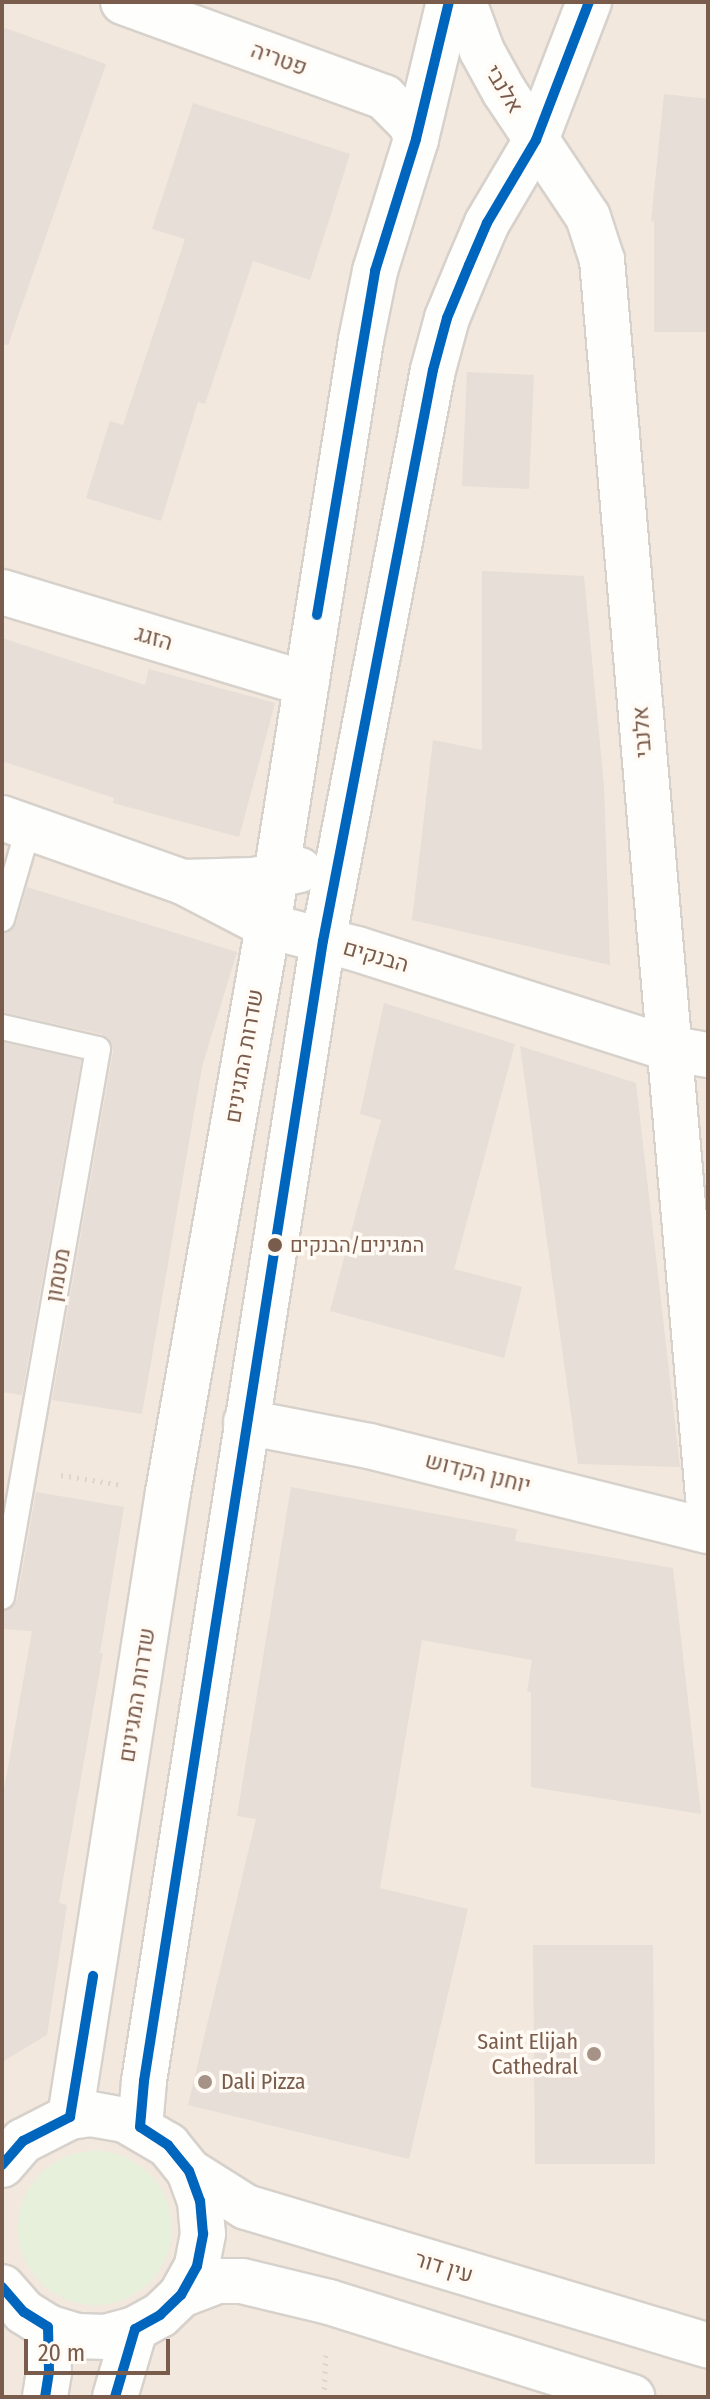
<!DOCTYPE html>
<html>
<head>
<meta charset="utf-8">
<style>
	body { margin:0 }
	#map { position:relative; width:710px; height:2399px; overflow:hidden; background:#f9f5f0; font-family:"Fira Sans Condensed",Heebo,sans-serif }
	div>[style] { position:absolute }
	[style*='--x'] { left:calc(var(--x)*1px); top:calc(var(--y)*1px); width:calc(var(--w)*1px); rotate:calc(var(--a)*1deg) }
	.residential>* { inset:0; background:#f2e8de }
	.green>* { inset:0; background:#e7f0db }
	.round { border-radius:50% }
	.building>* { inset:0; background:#e6ded7 }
	.path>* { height:5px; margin-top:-2.5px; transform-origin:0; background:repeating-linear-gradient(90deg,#dcd5d0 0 2px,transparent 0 8px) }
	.roads { filter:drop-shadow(2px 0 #d7d1cb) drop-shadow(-2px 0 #d7d1cb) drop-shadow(0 2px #d7d1cb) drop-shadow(0 -2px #d7d1cb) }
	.service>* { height:24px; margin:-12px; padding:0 12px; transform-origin:12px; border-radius:12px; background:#fefefd }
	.minor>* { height:44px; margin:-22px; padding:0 22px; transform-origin:22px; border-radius:22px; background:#fefefd }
	.tertiary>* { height:44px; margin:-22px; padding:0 22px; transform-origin:22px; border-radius:22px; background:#fefefd }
	.bus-1>* { height:10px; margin:-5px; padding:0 5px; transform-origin:5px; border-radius:5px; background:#0065bd }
	.dots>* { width:22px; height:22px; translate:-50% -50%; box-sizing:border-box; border:4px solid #fffaf3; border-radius:50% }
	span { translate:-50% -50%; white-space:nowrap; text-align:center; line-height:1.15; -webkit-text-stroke:7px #fffaf3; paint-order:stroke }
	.bus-label { font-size:20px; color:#7a5c4d }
	.left { translate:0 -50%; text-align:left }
	.street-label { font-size:22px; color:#7a5c4d }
	.poi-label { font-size:22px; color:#7a5c4d }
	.right { translate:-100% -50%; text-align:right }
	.frame { position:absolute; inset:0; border:4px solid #7a5c4d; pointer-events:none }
	.scale { position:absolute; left:24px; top:2339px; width:146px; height:36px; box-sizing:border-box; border:4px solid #7a5c4d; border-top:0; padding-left:10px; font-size:24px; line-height:28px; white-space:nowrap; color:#7a5c4d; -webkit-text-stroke:6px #fffaf3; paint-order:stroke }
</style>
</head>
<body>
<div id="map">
	<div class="residential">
		<div style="clip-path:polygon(2px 2px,708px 2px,708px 2397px,2px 2397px)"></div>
	</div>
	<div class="green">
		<div class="round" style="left:18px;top:2151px;width:154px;height:154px"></div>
	</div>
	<div class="building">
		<div style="clip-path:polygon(2px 27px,106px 64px,8px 345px,2px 344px)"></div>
		<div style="clip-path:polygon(664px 94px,708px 99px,708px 332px,654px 332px,654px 222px,651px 221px)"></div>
		<div style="clip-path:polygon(193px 103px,350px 154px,310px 280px,253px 261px,205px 404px,198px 402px,161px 521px,86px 498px,110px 421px,123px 425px,185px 239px,152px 229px)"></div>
		<div style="clip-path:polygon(467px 372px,534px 375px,529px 489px,462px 486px)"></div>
		<div style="clip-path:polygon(482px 571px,584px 576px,604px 786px,610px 965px,412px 920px,433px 740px,482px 750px)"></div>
		<div style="clip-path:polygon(2px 638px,145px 685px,149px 669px,275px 703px,239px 837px,113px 803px,114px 798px,2px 761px)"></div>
		<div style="clip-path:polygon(27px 887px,237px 952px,202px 1067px,142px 1414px,52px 1400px,113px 1051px,109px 1038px,101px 1034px,2px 1012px,2px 934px,16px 924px)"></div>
		<div style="clip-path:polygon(384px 1003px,515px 1044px,454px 1269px,522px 1287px,504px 1358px,330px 1311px,381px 1120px,360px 1114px)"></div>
		<div style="clip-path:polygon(2px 1042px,81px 1060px,22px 1395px,2px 1392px)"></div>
		<div style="clip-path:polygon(520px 1046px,636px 1083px,680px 1467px,578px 1464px)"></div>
		<div style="clip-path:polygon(291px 1487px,517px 1529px,515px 1541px,673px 1568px,701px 1814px,531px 1787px,531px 1692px,527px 1692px,532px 1660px,422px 1640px,380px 1888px,468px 1909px,409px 2159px,188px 2105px,256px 1819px,237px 1816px)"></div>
		<div style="clip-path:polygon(36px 1492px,124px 1507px,100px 1653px,103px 1653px,59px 1903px,67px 1905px,47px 2035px,2px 2062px,2px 1801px,32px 1631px,2px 1629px,2px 1612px,13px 1607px,17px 1600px)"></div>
		<div style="clip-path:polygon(533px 1945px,653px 1945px,655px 2164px,535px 2164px)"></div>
	</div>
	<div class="path">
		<div style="--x:61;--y:1475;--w:62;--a:9.3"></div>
		<div style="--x:324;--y:2397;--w:47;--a:-87.6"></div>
	</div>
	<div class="roads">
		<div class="service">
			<div style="--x:2;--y:919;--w:97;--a:-73.8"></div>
			<div style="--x:2;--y:1027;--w:98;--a:12.9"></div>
			<div style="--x:98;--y:1049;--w:556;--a:99.94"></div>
		</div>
		<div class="minor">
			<div style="--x:123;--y:2;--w:278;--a:20"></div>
			<div style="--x:384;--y:97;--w:38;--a:45"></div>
			<div style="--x:411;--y:124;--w:16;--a:72"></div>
			<div style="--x:464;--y:2;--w:52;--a:69.8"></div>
			<div style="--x:482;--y:51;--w:46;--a:61.2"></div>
			<div style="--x:504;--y:91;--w:151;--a:56.3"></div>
			<div style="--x:588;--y:217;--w:45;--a:72"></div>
			<div style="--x:602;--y:260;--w:1242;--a:85.1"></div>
			<div style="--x:2;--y:592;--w:318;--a:16.8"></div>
			<div style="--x:2;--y:818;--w:192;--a:19.5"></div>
			<div style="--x:183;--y:882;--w:96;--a:27.4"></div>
			<div style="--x:268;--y:926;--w:92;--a:14.5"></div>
			<div style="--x:357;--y:949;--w:325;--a:17.7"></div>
			<div style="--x:667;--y:1048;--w:42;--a:9.7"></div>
			<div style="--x:246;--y:1422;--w:125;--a:11"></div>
			<div style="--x:369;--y:1446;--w:349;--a:14.1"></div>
		</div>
		<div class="tertiary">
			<div style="--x:183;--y:882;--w:71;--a:-1.6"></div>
			<div style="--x:254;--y:880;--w:47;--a:-12.3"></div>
			<div style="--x:70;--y:2117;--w:633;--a:-81.09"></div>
			<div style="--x:168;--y:1492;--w:575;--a:-79.98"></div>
			<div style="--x:268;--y:926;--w:593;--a:-80.98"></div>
			<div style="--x:361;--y:340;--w:70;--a:-78.5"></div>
			<div style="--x:375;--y:271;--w:138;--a:-72.7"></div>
			<div style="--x:416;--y:139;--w:141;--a:-76.5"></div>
			<div style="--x:140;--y:2127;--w:46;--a:-85"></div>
			<div style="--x:144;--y:2081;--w:1154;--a:-81.08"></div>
			<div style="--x:323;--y:941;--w:581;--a:-79.1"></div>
			<div style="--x:433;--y:370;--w:54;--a:-74.9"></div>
			<div style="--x:447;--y:318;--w:57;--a:-67.5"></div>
			<div style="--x:469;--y:265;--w:46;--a:-66.8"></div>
			<div style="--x:487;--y:223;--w:96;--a:-59.4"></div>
			<div style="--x:536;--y:140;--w:148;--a:-69"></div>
			<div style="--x:2;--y:2165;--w:32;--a:-49"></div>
			<div style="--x:23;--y:2141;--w:53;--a:-27.1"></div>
			<div style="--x:70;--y:2117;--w:21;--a:-8"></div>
			<div style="--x:91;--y:2114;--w:35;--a:10"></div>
			<div style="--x:125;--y:2120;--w:50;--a:30.2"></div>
			<div style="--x:168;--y:2145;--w:33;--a:51"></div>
			<div style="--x:189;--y:2171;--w:32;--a:70"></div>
			<div style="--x:200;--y:2201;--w:33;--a:85"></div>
			<div style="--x:203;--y:2234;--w:33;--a:101"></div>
			<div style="--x:197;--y:2266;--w:33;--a:119"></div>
			<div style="--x:181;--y:2295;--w:29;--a:136"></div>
			<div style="--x:160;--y:2315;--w:29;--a:151"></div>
			<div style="--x:135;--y:2329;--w:30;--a:165"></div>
			<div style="--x:106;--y:2337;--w:29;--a:-178"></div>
			<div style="--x:77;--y:2336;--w:30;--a:-163"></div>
			<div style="--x:48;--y:2327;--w:28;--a:-148"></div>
			<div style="--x:24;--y:2312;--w:33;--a:-131"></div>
			<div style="--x:189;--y:2171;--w:67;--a:32.3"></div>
			<div style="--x:246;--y:2207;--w:482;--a:16.7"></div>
			<div style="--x:181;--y:2295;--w:40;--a:-21"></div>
			<div style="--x:218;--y:2281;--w:24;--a:0"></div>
			<div style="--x:242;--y:2281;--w:89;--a:13.6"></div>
			<div style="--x:329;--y:2302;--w:318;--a:17.4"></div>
			<div style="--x:45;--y:2397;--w:25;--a:-81"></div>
			<div style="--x:49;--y:2372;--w:45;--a:-91.3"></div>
			<div style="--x:115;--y:2397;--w:71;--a:-73.6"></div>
		</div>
	</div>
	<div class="bus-1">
		<div style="--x:317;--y:615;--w:349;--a:-80.4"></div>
		<div style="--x:375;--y:271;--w:138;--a:-72.7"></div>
		<div style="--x:416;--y:139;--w:141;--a:-76.5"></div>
		<div style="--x:2;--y:2165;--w:32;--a:-49"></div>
		<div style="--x:23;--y:2141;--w:53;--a:-27.1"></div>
		<div style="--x:70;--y:2117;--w:143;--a:-80.7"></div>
		<div style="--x:2;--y:2287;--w:33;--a:49"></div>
		<div style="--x:24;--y:2312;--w:28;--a:32"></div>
		<div style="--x:48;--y:2327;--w:45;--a:88.7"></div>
		<div style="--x:49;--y:2372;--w:25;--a:99"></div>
		<div style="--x:115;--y:2397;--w:71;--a:-73.6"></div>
		<div style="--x:135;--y:2329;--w:29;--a:-29"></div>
		<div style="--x:160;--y:2315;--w:29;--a:-44"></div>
		<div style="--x:181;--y:2295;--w:33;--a:-61"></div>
		<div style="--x:197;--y:2266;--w:33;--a:-79"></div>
		<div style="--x:203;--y:2234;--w:33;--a:-95"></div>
		<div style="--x:200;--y:2201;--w:32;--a:-110"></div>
		<div style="--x:189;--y:2171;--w:33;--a:-129"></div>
		<div style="--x:168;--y:2145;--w:33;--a:-147"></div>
		<div style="--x:140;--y:2127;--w:46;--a:-85"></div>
		<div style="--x:144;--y:2081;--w:1154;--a:-81.08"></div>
		<div style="--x:323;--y:941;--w:581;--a:-79.1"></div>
		<div style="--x:433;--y:370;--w:54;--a:-74.9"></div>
		<div style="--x:447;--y:318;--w:57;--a:-67.5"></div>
		<div style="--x:469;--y:265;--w:46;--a:-66.8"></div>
		<div style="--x:487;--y:223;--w:96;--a:-59.4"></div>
		<div style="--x:536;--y:140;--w:148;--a:-69"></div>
	</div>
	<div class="dots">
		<div style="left:275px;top:1245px;background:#7a5c4d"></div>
		<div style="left:594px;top:2054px;background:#a69286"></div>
		<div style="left:205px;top:2082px;background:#a69286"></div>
	</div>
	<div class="bus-label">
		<span class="left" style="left:290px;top:1245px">המגינים/הבנקים</span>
	</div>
	<div class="street-label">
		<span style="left:279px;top:59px;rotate:20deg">פטריה</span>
		<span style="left:504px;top:89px;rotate:59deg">אלנבי</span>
		<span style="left:154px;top:638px;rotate:17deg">הזגג</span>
		<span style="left:642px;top:732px;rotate:-94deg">אלנבי</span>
		<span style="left:376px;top:956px;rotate:16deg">הבנקים</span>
		<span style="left:244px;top:1056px;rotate:-80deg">שדרות המגינים</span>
		<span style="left:58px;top:1275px;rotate:-80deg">מטמון</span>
		<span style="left:478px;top:1473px;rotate:14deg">יוחנן הקדוש</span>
		<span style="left:137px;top:1695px;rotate:-81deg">שדרות המגינים</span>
		<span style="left:444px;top:2267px;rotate:17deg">עין דור</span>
	</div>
	<div class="poi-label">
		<span class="right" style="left:578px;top:2054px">Saint Elijah<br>Cathedral</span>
		<span class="left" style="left:221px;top:2082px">Dali Pizza</span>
	</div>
	<div class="frame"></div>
	<div class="scale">20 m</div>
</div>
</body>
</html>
